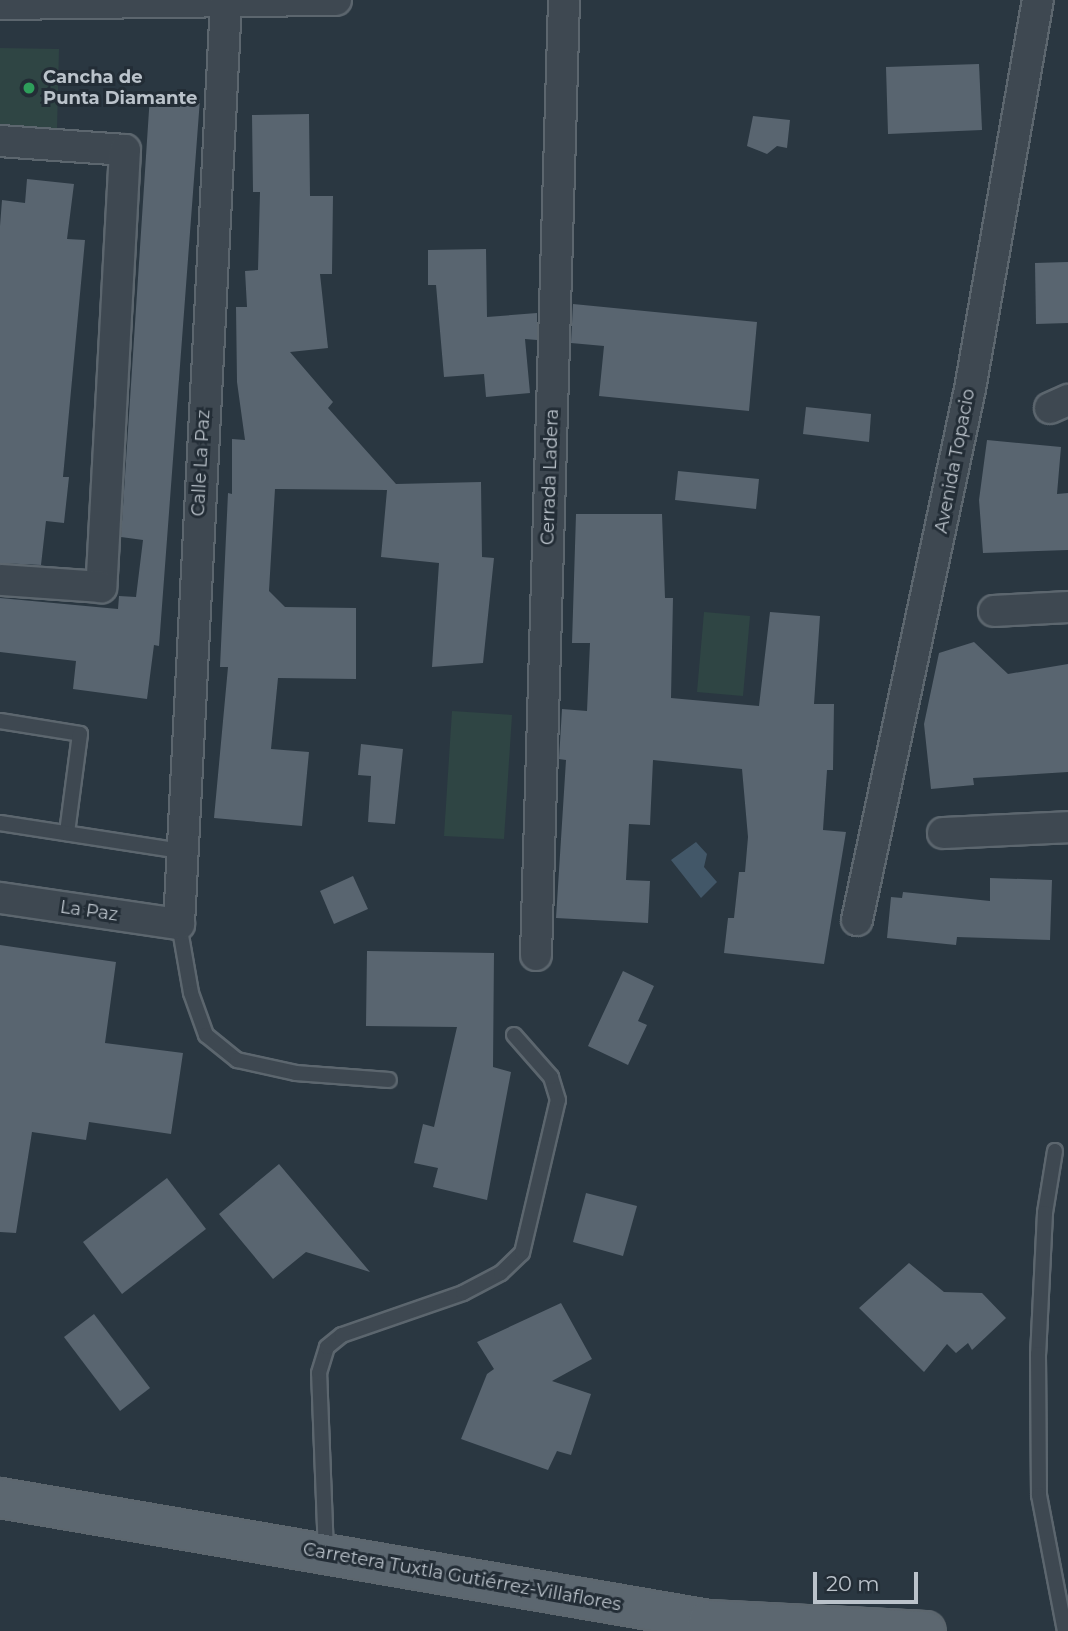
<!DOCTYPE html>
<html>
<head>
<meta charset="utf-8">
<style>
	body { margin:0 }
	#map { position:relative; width:1068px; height:1631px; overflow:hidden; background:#2a3741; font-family:Montserrat,sans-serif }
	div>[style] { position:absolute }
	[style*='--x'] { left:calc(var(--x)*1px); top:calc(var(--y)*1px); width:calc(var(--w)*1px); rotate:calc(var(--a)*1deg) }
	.green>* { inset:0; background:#2f4544 }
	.water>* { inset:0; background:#425768 }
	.building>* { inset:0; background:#596570 }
	.roads { filter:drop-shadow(2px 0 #5c666e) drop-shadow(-2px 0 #5c666e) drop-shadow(0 2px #5c666e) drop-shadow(0 -2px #5c666e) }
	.service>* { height:14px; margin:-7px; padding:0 7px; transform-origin:7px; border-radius:7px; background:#3e4851 }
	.minor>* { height:30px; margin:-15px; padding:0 15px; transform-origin:15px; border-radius:15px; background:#3e4851 }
	.primary>* { height:38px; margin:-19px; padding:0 19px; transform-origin:19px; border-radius:19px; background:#5c6770 }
	.dots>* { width:19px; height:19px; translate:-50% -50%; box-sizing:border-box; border:4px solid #232d36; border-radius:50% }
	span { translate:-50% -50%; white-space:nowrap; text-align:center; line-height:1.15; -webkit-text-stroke:6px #232d36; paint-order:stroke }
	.poi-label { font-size:18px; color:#bbc3cb; font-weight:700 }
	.left { translate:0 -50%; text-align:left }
	.street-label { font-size:18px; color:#bbc3cb }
	.scale { position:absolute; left:813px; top:1572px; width:105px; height:32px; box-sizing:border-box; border:4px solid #bbc3cb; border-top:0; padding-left:9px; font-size:21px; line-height:24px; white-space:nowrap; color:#bbc3cb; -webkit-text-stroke:5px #232d36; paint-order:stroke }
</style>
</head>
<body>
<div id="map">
	<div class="green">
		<div style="clip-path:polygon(0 48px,59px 49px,57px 129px,0 127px)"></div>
		<div style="clip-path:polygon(704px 612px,750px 616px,743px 696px,697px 692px)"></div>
		<div style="clip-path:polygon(452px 711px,512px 715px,504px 839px,444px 836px)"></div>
	</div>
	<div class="water">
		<div style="clip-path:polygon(696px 842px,707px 854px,704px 867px,717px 882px,701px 898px,671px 860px)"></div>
	</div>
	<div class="building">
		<div style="clip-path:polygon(979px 64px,982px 130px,888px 134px,886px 67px)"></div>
		<div style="clip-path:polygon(150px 95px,200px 99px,159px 646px,154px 645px,147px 699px,73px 689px,76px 661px,0 652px,0 598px,118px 609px,119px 596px,136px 597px,143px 540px,121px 537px)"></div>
		<div style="clip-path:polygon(309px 114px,310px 196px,333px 196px,332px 274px,320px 274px,328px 348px,290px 352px,333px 402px,328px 408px,396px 484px,481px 482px,482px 557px,494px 558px,483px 663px,432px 667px,439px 563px,381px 557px,387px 490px,275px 489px,269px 591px,285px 607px,356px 608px,356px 679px,278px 678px,271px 749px,309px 752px,302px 826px,214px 818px,228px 667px,220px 667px,228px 493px,232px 494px,232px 439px,245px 440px,237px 382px,236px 307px,247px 307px,245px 271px,258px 270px,260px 192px,253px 192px,252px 115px)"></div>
		<div style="clip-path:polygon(753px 116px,790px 120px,787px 148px,777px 146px,767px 154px,747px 146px)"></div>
		<div style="clip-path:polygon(27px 179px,74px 184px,67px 239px,85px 240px,63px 477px,69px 477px,64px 523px,46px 521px,41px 565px,0 563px,0 226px,2px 200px,25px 203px)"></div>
		<div style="clip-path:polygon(486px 249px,487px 317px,537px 313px,537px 340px,525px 339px,530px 393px,486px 397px,484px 374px,444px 377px,436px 285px,428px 285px,428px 250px)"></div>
		<div style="clip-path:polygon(1068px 262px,1068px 323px,1036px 324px,1035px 263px)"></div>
		<div style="clip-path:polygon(573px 304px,757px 322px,749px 411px,599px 396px,604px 346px,571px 343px)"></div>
		<div style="clip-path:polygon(806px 407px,871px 414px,869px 442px,803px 434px)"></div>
		<div style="clip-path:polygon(987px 440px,1061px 447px,1057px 494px,1068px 493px,1068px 550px,983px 553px,979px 500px)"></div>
		<div style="clip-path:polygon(678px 471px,759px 479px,756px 509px,675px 500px)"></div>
		<div style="clip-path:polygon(576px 514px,662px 514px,665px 598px,673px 598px,671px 698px,759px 706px,770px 612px,820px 616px,814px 704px,834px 704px,833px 770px,827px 770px,823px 830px,846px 832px,824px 964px,724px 953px,728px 918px,734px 918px,739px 872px,745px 872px,748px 837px,742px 769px,653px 760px,650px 825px,629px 824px,626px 880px,650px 881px,648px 923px,556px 918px,566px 760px,559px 759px,562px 709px,587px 711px,590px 643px,572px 643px)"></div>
		<div style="clip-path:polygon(974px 642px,1008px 674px,1068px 664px,1068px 772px,973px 778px,974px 785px,931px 789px,924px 724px,939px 653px)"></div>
		<div style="clip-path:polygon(361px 744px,403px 749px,395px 824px,368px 822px,371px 776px,358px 775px)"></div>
		<div style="clip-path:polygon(353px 876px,368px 909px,334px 924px,320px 891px)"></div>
		<div style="clip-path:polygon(990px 878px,1052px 880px,1050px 940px,957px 937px,956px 945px,887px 938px,891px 897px,902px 898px,903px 892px,990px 901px)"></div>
		<div style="clip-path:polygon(0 945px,116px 962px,105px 1043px,183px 1053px,171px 1134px,89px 1122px,86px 1140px,32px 1132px,16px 1233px,0 1232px)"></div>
		<div style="clip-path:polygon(367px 951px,494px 953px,493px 1067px,511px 1072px,487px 1200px,433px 1187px,438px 1168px,414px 1163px,423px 1124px,434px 1127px,457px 1027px,366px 1026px)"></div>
		<div style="clip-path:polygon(623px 971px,654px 986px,638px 1021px,647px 1025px,628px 1065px,588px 1046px)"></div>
		<div style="clip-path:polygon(279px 1164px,370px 1272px,306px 1252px,273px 1279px,219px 1214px)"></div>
		<div style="clip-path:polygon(167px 1178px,206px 1229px,122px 1294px,83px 1242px)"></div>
		<div style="clip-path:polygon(586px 1193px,637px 1206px,623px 1256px,573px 1242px)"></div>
		<div style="clip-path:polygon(909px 1263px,944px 1292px,982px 1293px,1006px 1318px,972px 1350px,968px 1343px,956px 1353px,947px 1344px,924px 1372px,859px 1308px)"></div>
		<div style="clip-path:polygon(561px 1303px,592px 1359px,552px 1381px,591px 1394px,571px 1455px,557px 1451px,548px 1470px,461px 1439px,487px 1374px,494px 1369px,477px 1342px)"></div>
		<div style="clip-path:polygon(94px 1314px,150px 1388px,120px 1411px,64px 1337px)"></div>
	</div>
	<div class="roads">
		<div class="service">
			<div style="--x:0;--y:721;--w:81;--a:9.2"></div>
			<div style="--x:80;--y:734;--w:100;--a:97.5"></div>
			<div style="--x:0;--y:823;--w:183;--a:8.8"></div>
			<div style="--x:179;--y:924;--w:70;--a:80.1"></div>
			<div style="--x:191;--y:993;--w:45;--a:70.3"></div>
			<div style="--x:206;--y:1035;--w:40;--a:39"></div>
			<div style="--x:237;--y:1060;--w:60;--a:12.4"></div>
			<div style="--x:296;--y:1073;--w:93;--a:4.3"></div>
			<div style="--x:1055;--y:1151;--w:63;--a:99.2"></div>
			<div style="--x:1045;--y:1213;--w:141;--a:92.8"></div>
			<div style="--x:1038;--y:1354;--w:141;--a:89.6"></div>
			<div style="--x:1039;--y:1495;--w:138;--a:79.2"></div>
			<div style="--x:326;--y:1553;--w:180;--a:-92.2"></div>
			<div style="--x:319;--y:1373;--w:27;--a:-73"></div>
			<div style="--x:327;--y:1347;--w:19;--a:-39"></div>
			<div style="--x:342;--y:1335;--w:128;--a:-19.1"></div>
			<div style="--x:463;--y:1293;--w:43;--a:-27.8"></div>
			<div style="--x:501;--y:1273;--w:29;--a:-44"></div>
			<div style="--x:522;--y:1253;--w:157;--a:-76.8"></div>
			<div style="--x:558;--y:1100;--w:24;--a:-107"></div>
			<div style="--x:551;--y:1077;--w:56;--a:-131.4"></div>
		</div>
		<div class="minor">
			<div style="--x:0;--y:4;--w:336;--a:-0.7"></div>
			<div style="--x:0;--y:141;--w:125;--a:4.1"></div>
			<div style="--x:125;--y:150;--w:438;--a:93.1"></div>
			<div style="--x:101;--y:587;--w:101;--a:-176"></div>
			<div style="--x:1050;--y:408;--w:20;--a:-24"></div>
			<div style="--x:994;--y:611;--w:74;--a:-3.1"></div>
			<div style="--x:943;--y:833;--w:125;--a:-2.7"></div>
			<div style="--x:0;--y:898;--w:181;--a:8.3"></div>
			<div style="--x:179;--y:924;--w:924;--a:-87.08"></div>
			<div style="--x:857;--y:920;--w:543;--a:-77.99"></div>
			<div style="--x:970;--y:389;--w:395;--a:-80.1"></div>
			<div style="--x:536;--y:955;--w:955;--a:-88.32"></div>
		</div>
		<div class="primary">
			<div style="--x:0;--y:1498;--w:718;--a:9.78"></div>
			<div style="--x:708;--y:1620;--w:218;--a:2.9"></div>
		</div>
	</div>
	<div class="dots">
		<div style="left:29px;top:88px;background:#2e9e5b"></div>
	</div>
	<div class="poi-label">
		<span class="left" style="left:43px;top:88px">Cancha de<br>Punta Diamante</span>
	</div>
	<div class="street-label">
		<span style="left:955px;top:461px;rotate:-79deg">Avenida Topacio</span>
		<span style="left:201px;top:463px;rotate:-87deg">Calle La Paz</span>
		<span style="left:550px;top:477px;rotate:-88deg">Cerrada Ladera</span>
		<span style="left:89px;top:911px;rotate:8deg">La Paz</span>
		<span style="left:462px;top:1577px;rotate:10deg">Carretera Tuxtla Gutiérrez-Villaflores</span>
	</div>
	<div class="scale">20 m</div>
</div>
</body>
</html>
